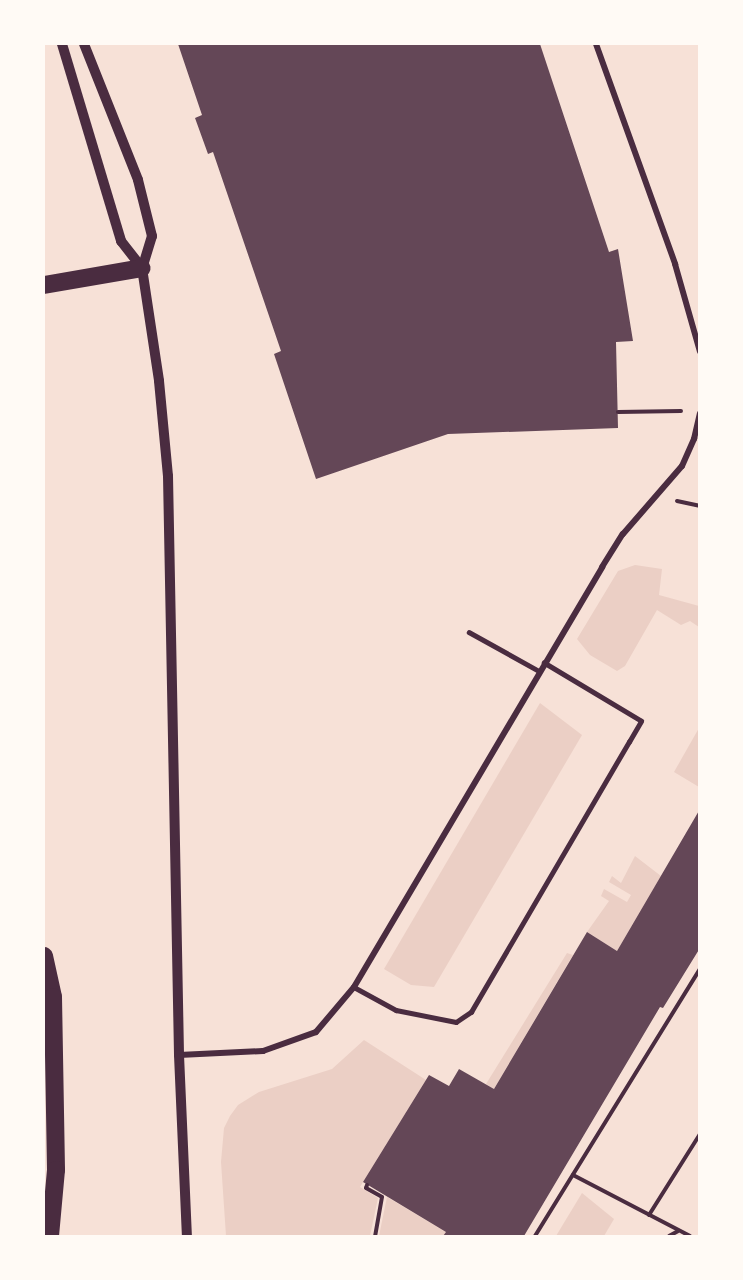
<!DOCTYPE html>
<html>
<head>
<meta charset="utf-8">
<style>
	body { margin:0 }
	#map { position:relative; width:743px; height:1280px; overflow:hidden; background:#f7e1d7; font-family:"Open Sans",sans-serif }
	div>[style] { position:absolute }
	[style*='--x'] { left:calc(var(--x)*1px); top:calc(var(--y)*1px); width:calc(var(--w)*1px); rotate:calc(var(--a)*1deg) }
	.green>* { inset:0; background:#ebcfc5 }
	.building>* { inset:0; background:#644757 }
	.path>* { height:4px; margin:-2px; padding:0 2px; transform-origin:2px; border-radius:2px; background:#4a2c40 }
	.service>* { height:4.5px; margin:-2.25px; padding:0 2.25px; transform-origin:2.25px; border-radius:2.25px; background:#4a2c40 }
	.minor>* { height:6px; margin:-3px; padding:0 3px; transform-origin:3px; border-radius:3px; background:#4a2c40 }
	.tertiary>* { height:10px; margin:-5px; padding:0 5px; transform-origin:5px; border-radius:5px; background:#4a2c40 }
	.motorway>* { height:18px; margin:-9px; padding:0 9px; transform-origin:9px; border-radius:9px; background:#4a2c40 }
	span { translate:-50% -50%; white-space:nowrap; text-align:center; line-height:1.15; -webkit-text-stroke:4.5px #fffaf5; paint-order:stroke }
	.frame { position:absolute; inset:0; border:45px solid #fffaf5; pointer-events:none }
</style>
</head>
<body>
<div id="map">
	<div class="green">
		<div style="clip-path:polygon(635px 565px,662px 569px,659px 595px,699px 606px,699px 627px,690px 621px,681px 625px,657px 610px,625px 666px,617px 671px,590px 655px,577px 639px,618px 571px)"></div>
		<div style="clip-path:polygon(540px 703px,582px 735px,434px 987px,411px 985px,384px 969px)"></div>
		<div style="clip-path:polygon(699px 728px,699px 787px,674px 772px)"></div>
		<div style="clip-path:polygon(635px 856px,661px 876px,617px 951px,587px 932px,609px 901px,601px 896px,604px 889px,627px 902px,631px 895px,609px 882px,612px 876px,621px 883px)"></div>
		<div style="clip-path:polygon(567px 953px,573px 955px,494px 1089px,486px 1084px)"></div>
		<div style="clip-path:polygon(364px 1040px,426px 1080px,360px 1187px,378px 1198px,370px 1236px,226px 1236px,221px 1162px,224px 1128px,230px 1116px,238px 1105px,259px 1092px,332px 1069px)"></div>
		<div style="clip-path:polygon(582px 1193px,614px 1219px,604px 1236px,556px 1236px)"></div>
		<div style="clip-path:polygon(387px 1197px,446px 1232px,443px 1236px,379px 1236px)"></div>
	</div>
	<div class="building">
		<div style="clip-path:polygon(178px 44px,540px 44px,609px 252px,618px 249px,633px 341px,616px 342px,618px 428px,448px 434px,316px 479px,274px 354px,281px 351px,213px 152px,208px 154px,195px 118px,202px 115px)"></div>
		<div style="clip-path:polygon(700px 809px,700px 948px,663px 1008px,660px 1007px,524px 1236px,443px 1236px,446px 1232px,363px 1182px,429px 1075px,449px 1086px,459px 1069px,494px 1089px,587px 932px,617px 951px)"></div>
	</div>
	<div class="path">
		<div style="--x:618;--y:412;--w:63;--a:-0.9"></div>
		<div style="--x:677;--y:501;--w:24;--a:12"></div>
		<div style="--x:573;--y:1175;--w:132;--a:27.5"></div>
		<div style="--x:367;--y:1185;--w:3;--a:108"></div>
		<div style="--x:366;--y:1188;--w:18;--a:29"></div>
		<div style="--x:382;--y:1197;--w:40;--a:100"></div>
		<div style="--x:649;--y:1215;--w:96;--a:-57.8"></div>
		<div style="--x:535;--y:1236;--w:314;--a:-58.3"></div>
		<div style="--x:669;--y:1236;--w:10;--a:-29"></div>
	</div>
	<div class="service">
		<div style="--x:469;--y:632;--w:80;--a:29.1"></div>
		<div style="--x:354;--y:987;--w:48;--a:28.7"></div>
		<div style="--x:396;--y:1010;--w:61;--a:11.3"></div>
		<div style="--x:456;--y:1022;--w:18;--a:-34"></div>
		<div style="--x:471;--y:1012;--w:313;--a:-59.7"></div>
		<div style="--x:629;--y:742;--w:24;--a:-60"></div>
		<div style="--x:641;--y:721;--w:113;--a:-149.1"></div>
	</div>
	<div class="minor">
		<div style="--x:596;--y:44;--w:234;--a:70.2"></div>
		<div style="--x:675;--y:264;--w:91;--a:74.1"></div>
		<div style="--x:179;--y:1055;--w:84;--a:-2.7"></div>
		<div style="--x:263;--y:1051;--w:56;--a:-19.7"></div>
		<div style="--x:316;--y:1032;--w:59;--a:-49.8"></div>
		<div style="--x:354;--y:987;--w:488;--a:-59.4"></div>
		<div style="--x:602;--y:567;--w:39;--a:-58"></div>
		<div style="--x:623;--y:534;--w:90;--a:-49.1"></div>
		<div style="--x:682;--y:466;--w:30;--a:-66"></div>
		<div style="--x:694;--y:439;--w:26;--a:-77"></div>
	</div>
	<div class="tertiary">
		<div style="--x:62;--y:44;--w:206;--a:73.3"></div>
		<div style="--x:121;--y:241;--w:34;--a:52"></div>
		<div style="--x:84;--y:44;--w:146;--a:68.3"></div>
		<div style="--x:138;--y:180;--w:58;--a:76"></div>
		<div style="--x:152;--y:236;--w:34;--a:107"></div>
		<div style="--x:142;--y:268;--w:114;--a:81.4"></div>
		<div style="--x:159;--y:381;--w:95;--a:84.6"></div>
		<div style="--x:168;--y:476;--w:579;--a:88.91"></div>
		<div style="--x:179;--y:1055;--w:181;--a:87.5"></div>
	</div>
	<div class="motorway">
		<div style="--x:44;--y:285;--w:99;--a:-9.8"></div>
		<div style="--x:44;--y:956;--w:42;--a:77.6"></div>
		<div style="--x:53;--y:997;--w:173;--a:89"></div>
		<div style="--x:56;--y:1170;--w:66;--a:95.2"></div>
	</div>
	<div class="frame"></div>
</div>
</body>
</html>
